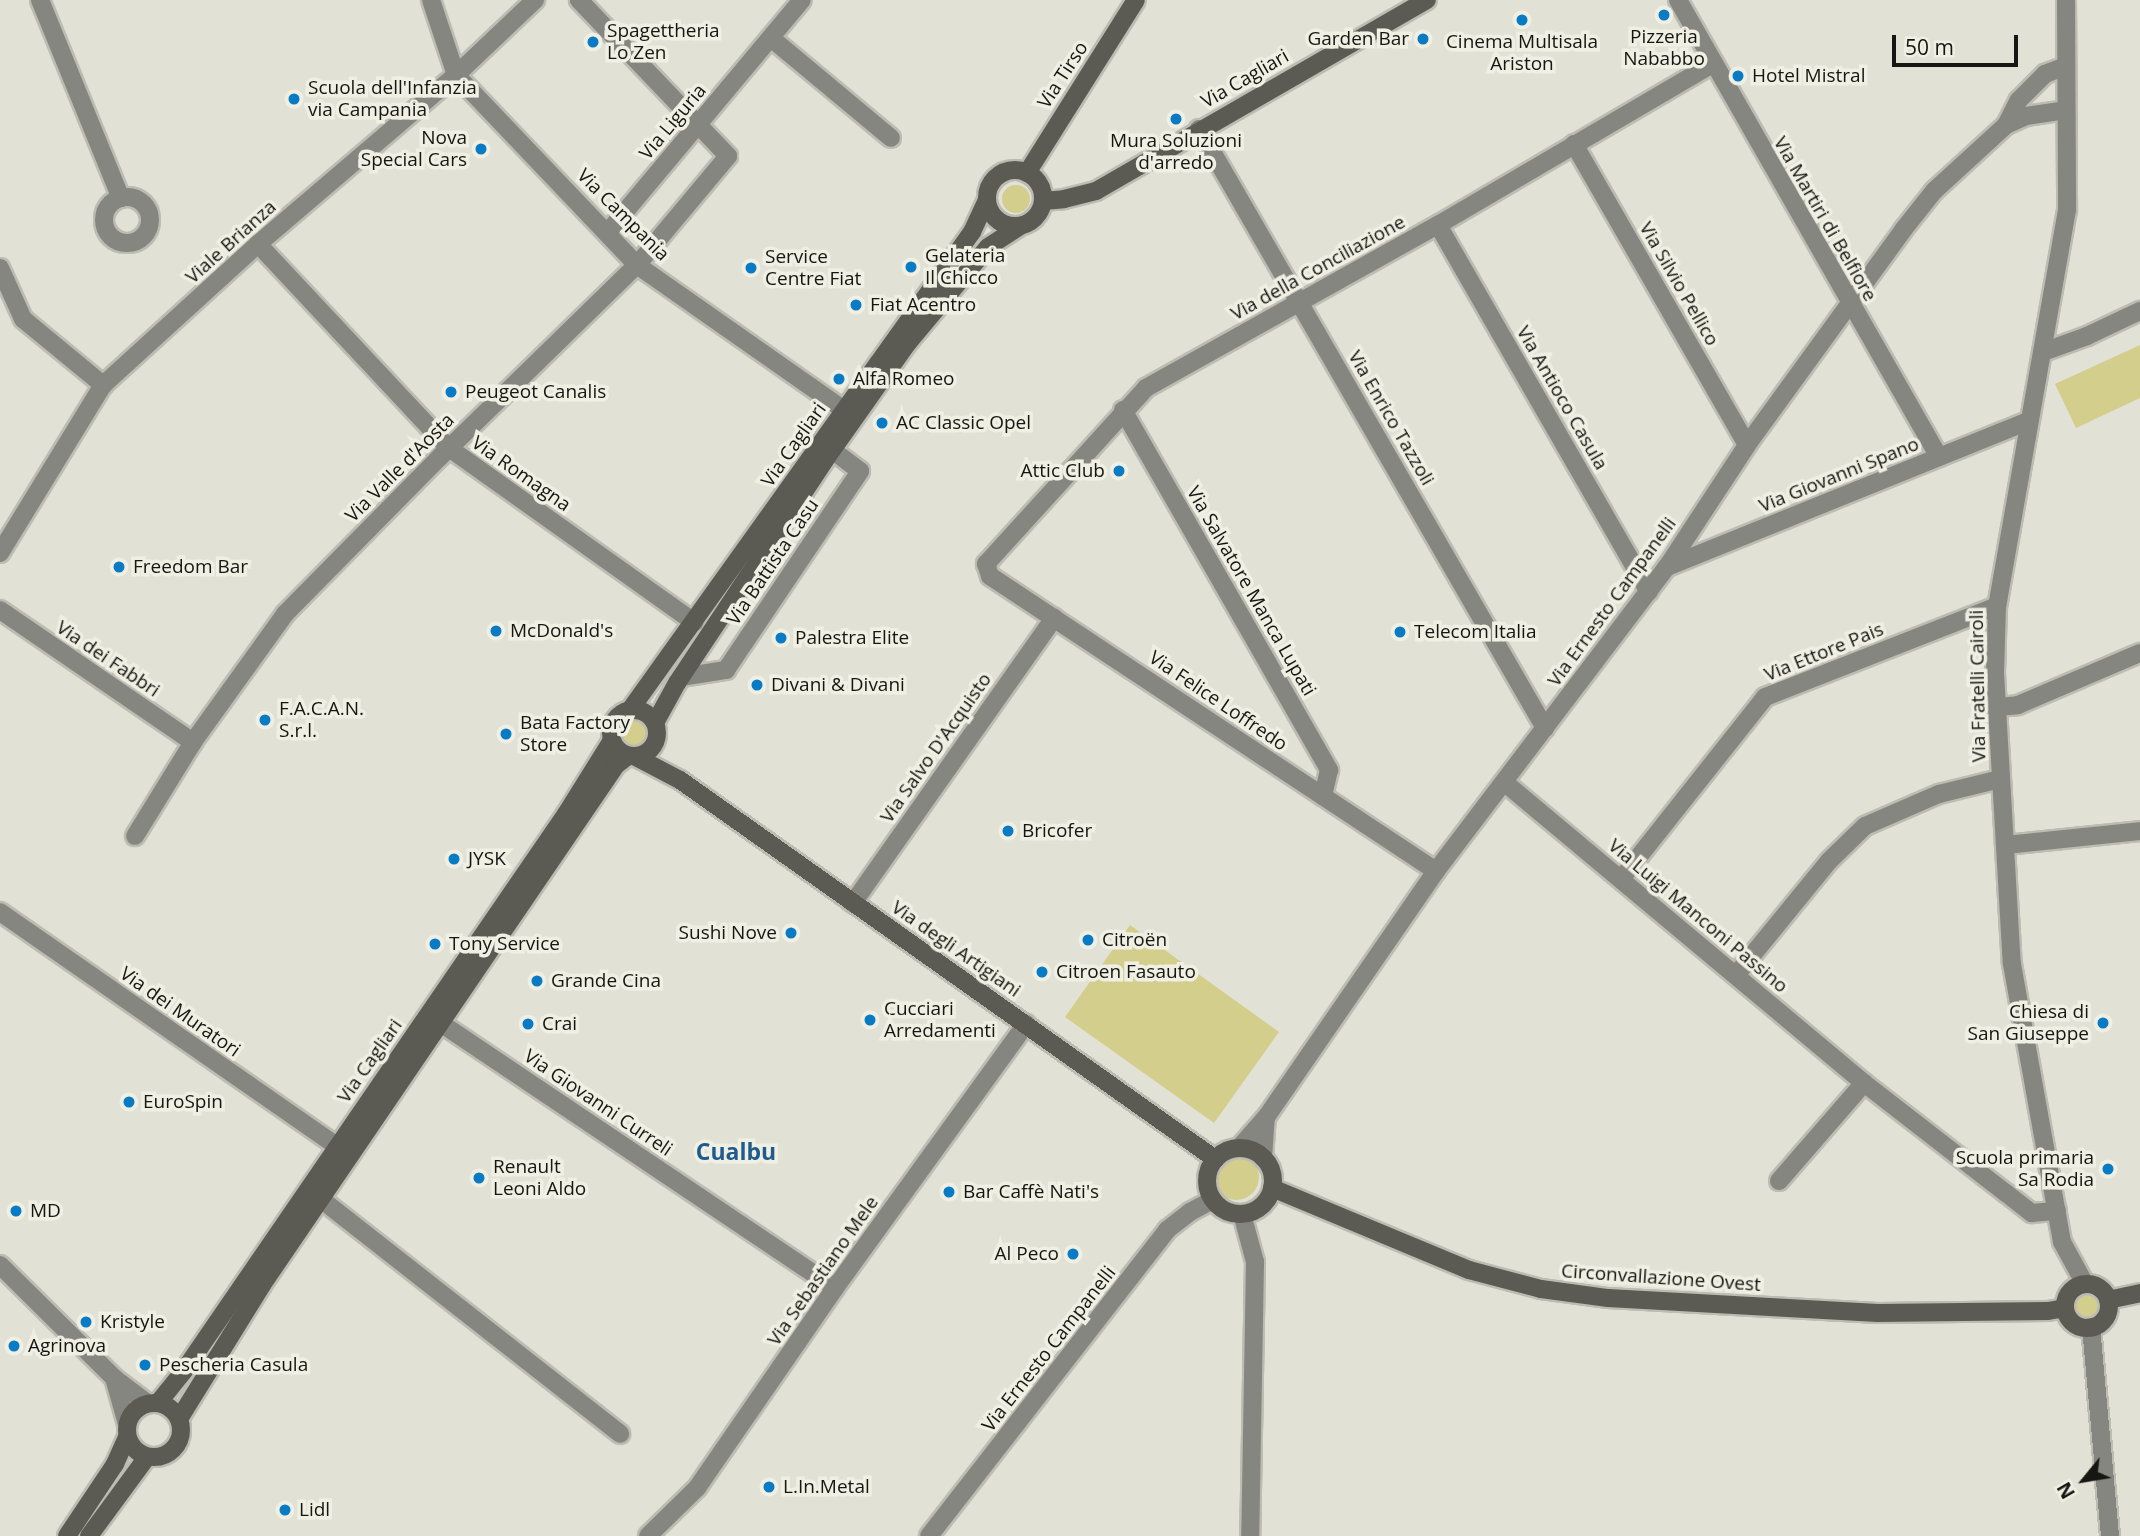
<!DOCTYPE html>
<html>
<head>
<meta charset="utf-8">
<style>
	body { margin:0 }
	#map { position:relative; width:2140px; height:1536px; overflow:hidden; background:#e2e1d6; font-family:"Open Sans",sans-serif }
	div>[style] { position:absolute }
	[style*='--x'] { left:calc(var(--x)*1px); top:calc(var(--y)*1px); width:calc(var(--w)*1px); rotate:calc(var(--a)*1deg) }
	.green>* { inset:0; background:#d3ce8b }
	.round { border-radius:50% }
	.roads { filter:drop-shadow(2px 0 #bdbcb3) drop-shadow(-2px 0 #bdbcb3) drop-shadow(0 2px #bdbcb3) drop-shadow(0 -2px #bdbcb3) }
	.street>* { height:18px; margin:-9px; padding:0 9px; transform-origin:9px; border-radius:9px; background:#868681 }
	.street>.ring { margin:-9px; padding:0; box-sizing:content-box; background:none; border:18px solid #868681; border-radius:50% }
	.secondary>* { height:18px; margin:-9px; padding:0 9px; transform-origin:9px; border-radius:9px; background:#5b5b54 }
	.secondary>.ring { margin:-9px; padding:0; box-sizing:content-box; background:none; border:18px solid #5b5b54; border-radius:50% }
	.dots>* { width:19px; height:19px; translate:-50% -50%; box-sizing:border-box; border:4px solid #efefe3; border-radius:50% }
	span { translate:-50% -50%; white-space:nowrap; text-align:center; line-height:1.15; -webkit-text-stroke:7px #efefe3; paint-order:stroke }
	.poi-label { font-size:19px; color:#161612 }
	.left { translate:0 -50%; text-align:left }
	.right { translate:-100% -50%; text-align:right }
	.street-label { font-size:19px; color:#161612 }
	.quarter-label { font-size:23px; color:#1f5b8c; font-weight:700 }
	.north { position:absolute; left:2049px; top:1445px; width:70px; height:70px; -webkit-text-stroke:5px #efefe3; paint-order:stroke; rotate:240deg; font-size:19px; font-weight:700; line-height:28px; text-align:center; color:#161612 }
	.north::after { content:''; display:block; margin:auto; width:24px; height:32px; background:#161612; clip-path:polygon(50% 0,100% 100%,50% 72%,0 100%) }
	.scale { position:absolute; left:1892px; top:35px; width:126px; height:32px; box-sizing:border-box; border:4px solid #161612; border-top:0; padding-left:9px; font-size:21px; line-height:24px; white-space:nowrap; color:#161612; -webkit-text-stroke:5px #efefe3; paint-order:stroke }
</style>
</head>
<body>
<div id="map">
	<div class="green">
		<div class="round" style="left:1002px;top:185px;width:28px;height:28px"></div>
		<div style="clip-path:polygon(2140px 345px,2140px 398px,2076px 428px,2055px 384px)"></div>
		<div class="round" style="left:617px;top:716px;width:34px;height:34px"></div>
		<div style="clip-path:polygon(1130px 925px,1279px 1032px,1214px 1123px,1065px 1017px)"></div>
		<div class="round" style="left:1213px;top:1154px;width:46px;height:46px"></div>
		<div class="round" style="left:2071px;top:1288px;width:30px;height:30px"></div>
	</div>
	<div class="roads">
		<div class="street">
			<div style="--x:40;--y:0;--w:214;--a:67.8"></div>
			<div style="--x:431;--y:0;--w:79;--a:71.6"></div>
			<div style="--x:456;--y:75;--w:262;--a:46.4"></div>
			<div style="--x:637;--y:265;--w:253;--a:35"></div>
			<div style="--x:1678;--y:0;--w:526;--a:60.27"></div>
			<div style="--x:2066;--y:0;--w:210;--a:89.7"></div>
			<div style="--x:2067;--y:210;--w:402;--a:100"></div>
			<div style="--x:1997;--y:606;--w:67;--a:91.7"></div>
			<div style="--x:1995;--y:673;--w:291;--a:86.7"></div>
			<div style="--x:2012;--y:964;--w:282;--a:79.8"></div>
			<div style="--x:2062;--y:1242;--w:48;--a:61.3"></div>
			<div style="--x:771;--y:38;--w:156;--a:39.8"></div>
			<div style="--x:2006;--y:125;--w:22;--a:-24"></div>
			<div style="--x:2026;--y:116;--w:40;--a:-8.5"></div>
			<div style="--x:1199;--y:129;--w:692;--a:59.99"></div>
			<div style="--x:1574;--y:144;--w:347;--a:60.1"></div>
			<div class="ring" style="left:104px;top:197px;width:28px;height:28px"></div>
			<div style="--x:1438;--y:225;--w:423;--a:60.1"></div>
			<div style="--x:608;--y:232;--w:302;--a:-50.1"></div>
			<div style="--x:258;--y:244;--w:279;--a:46.9"></div>
			<div style="--x:449;--y:448;--w:301;--a:35.4"></div>
			<div style="--x:0;--y:268;--w:56;--a:65.7"></div>
			<div style="--x:23;--y:319;--w:104;--a:39.5"></div>
			<div style="--x:2043;--y:352;--w:47;--a:-20"></div>
			<div style="--x:2087;--y:336;--w:59;--a:-25.3"></div>
			<div style="--x:1123;--y:410;--w:415;--a:60.2"></div>
			<div style="--x:1329;--y:770;--w:27;--a:103"></div>
			<div style="--x:0;--y:553;--w:197;--a:-58.5"></div>
			<div style="--x:103;--y:385;--w:210;--a:-42.3"></div>
			<div style="--x:258;--y:244;--w:260;--a:-40.5"></div>
			<div style="--x:456;--y:75;--w:109;--a:-43.5"></div>
			<div style="--x:1667;--y:567;--w:389;--a:-22"></div>
			<div style="--x:0;--y:610;--w:234;--a:34.4"></div>
			<div style="--x:681;--y:677;--w:46;--a:-8.8"></div>
			<div style="--x:726;--y:670;--w:240;--a:-56"></div>
			<div style="--x:860;--y:471;--w:35;--a:-143"></div>
			<div style="--x:1997;--y:707;--w:21;--a:-5"></div>
			<div style="--x:2018;--y:705;--w:133;--a:-23.1"></div>
			<div style="--x:1504;--y:782;--w:469;--a:39.9"></div>
			<div style="--x:1864;--y:1083;--w:180;--a:37.8"></div>
			<div style="--x:2006;--y:1193;--w:33;--a:38"></div>
			<div style="--x:2032;--y:1213;--w:25;--a:-5"></div>
			<div style="--x:135;--y:836;--w:110;--a:-58.3"></div>
			<div style="--x:193;--y:742;--w:158;--a:-54.3"></div>
			<div style="--x:285;--y:614;--w:221;--a:-45.4"></div>
			<div style="--x:440;--y:457;--w:275;--a:-44.3"></div>
			<div style="--x:637;--y:265;--w:142;--a:-50.1"></div>
			<div style="--x:728;--y:156;--w:216;--a:-133.7"></div>
			<div style="--x:2005;--y:845;--w:136;--a:-5.9"></div>
			<div style="--x:1436;--y:871;--w:535;--a:-146.52"></div>
			<div style="--x:990;--y:576;--w:13;--a:-108"></div>
			<div style="--x:986;--y:564;--w:238;--a:-47.7"></div>
			<div style="--x:1146;--y:388;--w:334;--a:-29.2"></div>
			<div style="--x:1438;--y:225;--w:318;--a:-30.4"></div>
			<div style="--x:1621;--y:879;--w:232;--a:-51.6"></div>
			<div style="--x:1765;--y:697;--w:249;--a:-21.4"></div>
			<div style="--x:853;--y:903;--w:349;--a:-54.8"></div>
			<div style="--x:0;--y:912;--w:410;--a:34.8"></div>
			<div style="--x:1736;--y:975;--w:147;--a:-50.8"></div>
			<div style="--x:1829;--y:861;--w:50;--a:-44.2"></div>
			<div style="--x:1865;--y:826;--w:81;--a:-23.4"></div>
			<div style="--x:1939;--y:794;--w:63;--a:-13.8"></div>
			<div style="--x:442;--y:1024;--w:473;--a:33.9"></div>
			<div style="--x:1239;--y:1148;--w:43;--a:-48.8"></div>
			<div style="--x:1267;--y:1116;--w:298;--a:-55.4"></div>
			<div style="--x:1436;--y:871;--w:382;--a:-52.8"></div>
			<div style="--x:1667;--y:567;--w:146;--a:-56.7"></div>
			<div style="--x:1747;--y:445;--w:266;--a:-54"></div>
			<div style="--x:1903;--y:230;--w:50;--a:-51.5"></div>
			<div style="--x:1934;--y:191;--w:98;--a:-42.5"></div>
			<div style="--x:2006;--y:125;--w:28;--a:-63"></div>
			<div style="--x:2019;--y:100;--w:37;--a:-45"></div>
			<div style="--x:2045;--y:74;--w:22;--a:-21"></div>
			<div style="--x:1263;--y:1158;--w:39;--a:-86"></div>
			<div style="--x:1779;--y:1181;--w:130;--a:-49.1"></div>
			<div style="--x:322;--y:1200;--w:379;--a:38.1"></div>
			<div style="--x:1242;--y:1214;--w:50;--a:74.8"></div>
			<div style="--x:1255;--y:1262;--w:274;--a:91"></div>
			<div style="--x:0;--y:1265;--w:161;--a:44.7"></div>
			<div style="--x:114;--y:1378;--w:41;--a:37.1"></div>
			<div style="--x:2091;--y:1327;--w:210;--a:84.8"></div>
			<div style="--x:114;--y:1378;--w:48;--a:74.2"></div>
			<div style="--x:648;--y:1536;--w:69;--a:-44.4"></div>
			<div style="--x:697;--y:1488;--w:243;--a:-55.4"></div>
			<div style="--x:835;--y:1288;--w:326;--a:-54.1"></div>
			<div style="--x:929;--y:1536;--w:388;--a:-52.1"></div>
			<div style="--x:1167;--y:1230;--w:29;--a:-38"></div>
			<div style="--x:1190;--y:1212;--w:26;--a:-28"></div>
		</div>
		<div class="secondary">
			<div class="ring" style="left:987px;top:170px;width:38px;height:38px"></div>
			<div style="--x:1027;--y:173;--w:204;--a:-57.8"></div>
			<div style="--x:1043;--y:201;--w:21;--a:-5"></div>
			<div style="--x:1064;--y:199;--w:33;--a:-14"></div>
			<div style="--x:1096;--y:191;--w:382;--a:-30"></div>
			<div class="ring" style="left:611px;top:710px;width:28px;height:28px"></div>
			<div style="--x:630;--y:710;--w:588;--a:-54.42"></div>
			<div style="--x:972;--y:232;--w:35;--a:-65"></div>
			<div style="--x:655;--y:723;--w:46;--a:-61.2"></div>
			<div style="--x:677;--y:683;--w:280;--a:-56.4"></div>
			<div style="--x:832;--y:450;--w:130;--a:-54.7"></div>
			<div style="--x:907;--y:344;--w:126;--a:-50.1"></div>
			<div style="--x:988;--y:247;--w:38;--a:-33"></div>
			<div style="--x:636;--y:757;--w:50;--a:27.6"></div>
			<div style="--x:680;--y:780;--w:656;--a:35.31"></div>
			<div class="ring" style="left:1207px;top:1148px;width:48px;height:48px"></div>
			<div style="--x:1272;--y:1188;--w:213;--a:22.6"></div>
			<div style="--x:1469;--y:1270;--w:74;--a:14.8"></div>
			<div style="--x:1541;--y:1289;--w:68;--a:7.7"></div>
			<div style="--x:1608;--y:1298;--w:270;--a:3.2"></div>
			<div style="--x:1878;--y:1313;--w:170;--a:-0.7"></div>
			<div style="--x:2048;--y:1311;--w:17;--a:-10"></div>
			<div class="ring" style="left:2065px;top:1284px;width:26px;height:26px"></div>
			<div style="--x:2108;--y:1300;--w:33;--a:-12"></div>
			<div class="ring" style="left:127px;top:1403px;width:36px;height:36px"></div>
			<div style="--x:158;--y:1403;--w:40;--a:-51"></div>
			<div style="--x:183;--y:1372;--w:677;--a:-55.54"></div>
			<div style="--x:566;--y:814;--w:87;--a:-58.1"></div>
			<div style="--x:179;--y:1419;--w:158;--a:-58.2"></div>
			<div style="--x:262;--y:1285;--w:629;--a:-55.75"></div>
			<div style="--x:616;--y:765;--w:15;--a:-37"></div>
			<div style="--x:67;--y:1536;--w:87;--a:-56.3"></div>
			<div style="--x:115;--y:1464;--w:30;--a:-66"></div>
			<div style="--x:89;--y:1536;--w:98;--a:-53.7"></div>
		</div>
	</div>
	<div class="dots">
		<div style="left:1664px;top:15px;background:#097ac4"></div>
		<div style="left:1522px;top:20px;background:#097ac4"></div>
		<div style="left:1423px;top:39px;background:#097ac4"></div>
		<div style="left:593px;top:42px;background:#097ac4"></div>
		<div style="left:1738px;top:76px;background:#097ac4"></div>
		<div style="left:294px;top:99px;background:#097ac4"></div>
		<div style="left:1176px;top:119px;background:#097ac4"></div>
		<div style="left:481px;top:149px;background:#097ac4"></div>
		<div style="left:911px;top:267px;background:#097ac4"></div>
		<div style="left:751px;top:268px;background:#097ac4"></div>
		<div style="left:856px;top:305px;background:#097ac4"></div>
		<div style="left:839px;top:379px;background:#097ac4"></div>
		<div style="left:451px;top:392px;background:#097ac4"></div>
		<div style="left:882px;top:423px;background:#097ac4"></div>
		<div style="left:1119px;top:471px;background:#097ac4"></div>
		<div style="left:119px;top:567px;background:#097ac4"></div>
		<div style="left:496px;top:631px;background:#097ac4"></div>
		<div style="left:1400px;top:632px;background:#097ac4"></div>
		<div style="left:781px;top:638px;background:#097ac4"></div>
		<div style="left:757px;top:685px;background:#097ac4"></div>
		<div style="left:265px;top:720px;background:#097ac4"></div>
		<div style="left:506px;top:734px;background:#097ac4"></div>
		<div style="left:1008px;top:831px;background:#097ac4"></div>
		<div style="left:454px;top:859px;background:#097ac4"></div>
		<div style="left:791px;top:933px;background:#097ac4"></div>
		<div style="left:1088px;top:940px;background:#097ac4"></div>
		<div style="left:435px;top:944px;background:#097ac4"></div>
		<div style="left:1042px;top:972px;background:#097ac4"></div>
		<div style="left:537px;top:981px;background:#097ac4"></div>
		<div style="left:870px;top:1020px;background:#097ac4"></div>
		<div style="left:2103px;top:1023px;background:#097ac4"></div>
		<div style="left:528px;top:1024px;background:#097ac4"></div>
		<div style="left:129px;top:1102px;background:#097ac4"></div>
		<div style="left:2108px;top:1169px;background:#097ac4"></div>
		<div style="left:479px;top:1178px;background:#097ac4"></div>
		<div style="left:949px;top:1192px;background:#097ac4"></div>
		<div style="left:16px;top:1211px;background:#097ac4"></div>
		<div style="left:1073px;top:1254px;background:#097ac4"></div>
		<div style="left:86px;top:1322px;background:#097ac4"></div>
		<div style="left:14px;top:1346px;background:#097ac4"></div>
		<div style="left:145px;top:1365px;background:#097ac4"></div>
		<div style="left:769px;top:1487px;background:#097ac4"></div>
		<div style="left:285px;top:1510px;background:#097ac4"></div>
	</div>
	<div class="poi-label">
		<span class="left" style="left:607px;top:42px">Spagettheria<br>Lo Zen</span>
		<span style="left:1664px;top:48px">Pizzeria<br>Nababbo</span>
		<span class="right" style="left:1409px;top:39px">Garden Bar</span>
		<span style="left:1522px;top:53px">Cinema Multisala<br>Ariston</span>
		<span class="left" style="left:1752px;top:76px">Hotel Mistral</span>
		<span class="left" style="left:308px;top:99px">Scuola dell'Infanzia<br>via Campania</span>
		<span class="right" style="left:467px;top:149px">Nova<br>Special Cars</span>
		<span style="left:1176px;top:152px">Mura Soluzioni<br>d'arredo</span>
		<span class="left" style="left:925px;top:267px">Gelateria<br>Il Chicco</span>
		<span class="left" style="left:765px;top:268px">Service<br>Centre Fiat</span>
		<span class="left" style="left:870px;top:305px">Fiat Acentro</span>
		<span class="left" style="left:853px;top:379px">Alfa Romeo</span>
		<span class="left" style="left:465px;top:392px">Peugeot Canalis</span>
		<span class="left" style="left:896px;top:423px">AC Classic Opel</span>
		<span class="right" style="left:1105px;top:471px">Attic Club</span>
		<span class="left" style="left:133px;top:567px">Freedom Bar</span>
		<span class="left" style="left:510px;top:631px">McDonald's</span>
		<span class="left" style="left:1414px;top:632px">Telecom Italia</span>
		<span class="left" style="left:795px;top:638px">Palestra Elite</span>
		<span class="left" style="left:771px;top:685px">Divani &amp; Divani</span>
		<span class="left" style="left:279px;top:720px">F.A.C.A.N.<br>S.r.l.</span>
		<span class="left" style="left:520px;top:734px">Bata Factory<br>Store</span>
		<span class="left" style="left:1022px;top:831px">Bricofer</span>
		<span class="left" style="left:468px;top:859px">JYSK</span>
		<span class="right" style="left:777px;top:933px">Sushi Nove</span>
		<span class="left" style="left:1102px;top:940px">Citroën</span>
		<span class="left" style="left:449px;top:944px">Tony Service</span>
		<span class="left" style="left:1056px;top:972px">Citroen Fasauto</span>
		<span class="left" style="left:551px;top:981px">Grande Cina</span>
		<span class="left" style="left:884px;top:1020px">Cucciari<br>Arredamenti</span>
		<span class="right" style="left:2089px;top:1023px">Chiesa di<br>San Giuseppe</span>
		<span class="left" style="left:542px;top:1024px">Crai</span>
		<span class="left" style="left:143px;top:1102px">EuroSpin</span>
		<span class="right" style="left:2094px;top:1169px">Scuola primaria<br>Sa Rodia</span>
		<span class="left" style="left:493px;top:1178px">Renault<br>Leoni Aldo</span>
		<span class="left" style="left:963px;top:1192px">Bar Caffè Nati's</span>
		<span class="left" style="left:30px;top:1211px">MD</span>
		<span class="right" style="left:1059px;top:1254px">Al Peco</span>
		<span class="left" style="left:100px;top:1322px">Kristyle</span>
		<span class="left" style="left:28px;top:1346px">Agrinova</span>
		<span class="left" style="left:159px;top:1365px">Pescheria Casula</span>
		<span class="left" style="left:783px;top:1487px">L.In.Metal</span>
		<span class="left" style="left:299px;top:1510px">Lidl</span>
	</div>
	<div class="street-label">
		<span style="left:1063px;top:75px;rotate:-57deg">Via Tirso</span>
		<span style="left:1245px;top:79px;rotate:-30deg">Via Cagliari</span>
		<span style="left:673px;top:122px;rotate:-50deg">Via Liguria</span>
		<span style="left:623px;top:215px;rotate:45deg">Via Campania</span>
		<span style="left:1825px;top:219px;rotate:60deg">Via Martiri di Belfiore</span>
		<span style="left:231px;top:242px;rotate:-42deg">Viale Brianza</span>
		<span style="left:1318px;top:268px;rotate:-29deg">Via della Conciliazione</span>
		<span style="left:1679px;top:284px;rotate:60deg">Via Silvio Pellico</span>
		<span style="left:1562px;top:398px;rotate:60deg">Via Antioco Casula</span>
		<span style="left:1391px;top:418px;rotate:60deg">Via Enrico Tazzoli</span>
		<span style="left:794px;top:445px;rotate:-55deg">Via Cagliari</span>
		<span style="left:400px;top:468px;rotate:-45deg">Via Valle d'Aosta</span>
		<span style="left:521px;top:474px;rotate:35deg">Via Romagna</span>
		<span style="left:1839px;top:475px;rotate:-22deg">Via Giovanni Spano</span>
		<span style="left:773px;top:562px;rotate:-56deg">Via Battista Casu</span>
		<span style="left:1251px;top:591px;rotate:60deg">Via Salvatore Manca Lupati</span>
		<span style="left:1612px;top:602px;rotate:-54deg">Via Ernesto Campanelli</span>
		<span style="left:1824px;top:652px;rotate:-22deg">Via Ettore Pais</span>
		<span style="left:108px;top:659px;rotate:34deg">Via dei Fabbri</span>
		<span style="left:1978px;top:686px;rotate:-91deg">Via Fratelli Cairoli</span>
		<span style="left:1218px;top:701px;rotate:34deg">Via Felice Loffredo</span>
		<span style="left:936px;top:748px;rotate:-55deg">Via Salvo D'Acquisto</span>
		<span style="left:1698px;top:916px;rotate:40deg">Via Luigi Manconi Passino</span>
		<span style="left:956px;top:949px;rotate:35deg">Via degli Artigiani</span>
		<span style="left:180px;top:1012px;rotate:35deg">Via dei Muratori</span>
		<span style="left:370px;top:1061px;rotate:-55deg">Via Cagliari</span>
		<span style="left:598px;top:1103px;rotate:34deg">Via Giovanni Curreli</span>
		<span style="left:823px;top:1271px;rotate:-55deg">Via Sebastiano Mele</span>
		<span style="left:1661px;top:1278px;rotate:4deg">Circonvallazione Ovest</span>
		<span style="left:1049px;top:1349px;rotate:-52deg">Via Ernesto Campanelli</span>
	</div>
	<div class="quarter-label">
		<span style="left:736px;top:1151px">Cualbu</span>
	</div>
	<div class="north">N</div>
	<div class="scale">50 m</div>
</div>
</body>
</html>
